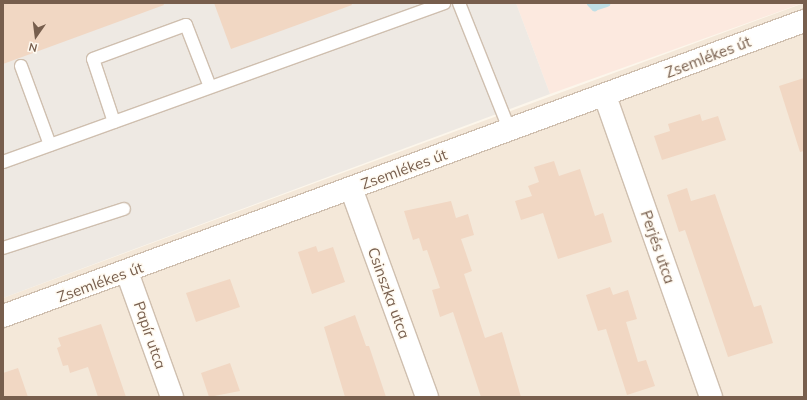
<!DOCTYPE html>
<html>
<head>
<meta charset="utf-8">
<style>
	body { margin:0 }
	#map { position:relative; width:807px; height:400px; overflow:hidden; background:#fcf6eb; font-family:Mulish,sans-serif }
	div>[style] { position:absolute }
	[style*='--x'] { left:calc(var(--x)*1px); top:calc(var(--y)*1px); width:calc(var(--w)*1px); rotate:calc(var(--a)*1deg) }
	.residential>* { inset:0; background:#f4e8d9 }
	.commercial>* { inset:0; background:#fce9df }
	.industrial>* { inset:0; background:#eee9e3 }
	.stream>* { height:7px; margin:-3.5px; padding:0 3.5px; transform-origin:3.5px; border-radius:3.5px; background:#bfdfe6 }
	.building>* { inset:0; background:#f1d7c3 }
	.roads { filter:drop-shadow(1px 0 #cfbfaf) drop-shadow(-1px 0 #cfbfaf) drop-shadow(0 1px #cfbfaf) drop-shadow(0 -1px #cfbfaf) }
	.lane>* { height:12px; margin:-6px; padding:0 6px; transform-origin:6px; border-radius:6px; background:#fff }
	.street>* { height:22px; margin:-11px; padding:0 11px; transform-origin:11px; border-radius:11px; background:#fff }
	span { translate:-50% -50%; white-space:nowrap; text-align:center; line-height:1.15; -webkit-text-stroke:3px #fffaf1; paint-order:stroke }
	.street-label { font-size:15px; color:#775e4d }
	.frame { position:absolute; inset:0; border:4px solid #775e4d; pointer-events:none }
	.north { position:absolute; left:16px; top:16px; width:40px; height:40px; -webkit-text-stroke:3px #fffaf1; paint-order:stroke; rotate:194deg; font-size:11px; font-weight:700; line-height:16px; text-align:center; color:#775e4d }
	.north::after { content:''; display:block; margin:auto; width:14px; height:18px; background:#775e4d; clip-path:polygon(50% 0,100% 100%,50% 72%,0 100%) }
</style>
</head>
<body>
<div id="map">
	<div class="residential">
		<div style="clip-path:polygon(804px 3px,804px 397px,3px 397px,3px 298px)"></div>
	</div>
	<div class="commercial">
		<div style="clip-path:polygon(516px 3px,803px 3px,550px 94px)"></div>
	</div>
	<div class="industrial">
		<div style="clip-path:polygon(3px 3px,516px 3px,550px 94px,3px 298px)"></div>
	</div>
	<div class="stream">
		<div style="--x:590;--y:3;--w:6;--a:45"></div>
		<div style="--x:594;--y:7;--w:13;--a:-18"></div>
	</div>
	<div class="building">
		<div style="clip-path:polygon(3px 3px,163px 3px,164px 5px,3px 64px)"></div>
		<div style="clip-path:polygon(214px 3px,351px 3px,352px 5px,231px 49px)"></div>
		<div style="clip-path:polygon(804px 78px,804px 151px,800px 152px,779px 86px)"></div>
		<div style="clip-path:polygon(700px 114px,702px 121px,718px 116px,726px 140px,662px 160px,654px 136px,670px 131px,668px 124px)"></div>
		<div style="clip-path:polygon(554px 161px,559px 176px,580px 169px,595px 216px,603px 213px,612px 242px,558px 259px,543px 213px,521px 220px,515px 201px,532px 196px,528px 186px,539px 182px,534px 167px)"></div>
		<div style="clip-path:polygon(687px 188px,691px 201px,715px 194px,754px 307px,761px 305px,773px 343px,728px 357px,685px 230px,679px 232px,667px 195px)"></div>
		<div style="clip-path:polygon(451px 201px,456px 218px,468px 214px,474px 235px,461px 239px,472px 271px,464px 274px,485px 338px,502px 332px,521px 397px,481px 397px,453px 312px,440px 317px,432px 290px,440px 288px,427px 250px,423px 251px,419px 238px,413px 240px,404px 211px)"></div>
		<div style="clip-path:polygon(316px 246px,318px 252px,333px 247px,345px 282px,312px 294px,298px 252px)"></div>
		<div style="clip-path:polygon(230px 279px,240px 307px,196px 322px,186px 293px)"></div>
		<div style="clip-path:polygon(610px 287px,613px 295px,628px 290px,637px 319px,626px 322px,638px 362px,646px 360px,655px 386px,627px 395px,606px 329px,598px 331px,586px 295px)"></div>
		<div style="clip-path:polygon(355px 315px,366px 346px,369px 346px,386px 397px,345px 397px,324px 327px)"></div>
		<div style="clip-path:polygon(101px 324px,126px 397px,98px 397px,88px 367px,70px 373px,68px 365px,63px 366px,57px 348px,61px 346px,58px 338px)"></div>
		<div style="clip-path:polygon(230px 363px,240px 391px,209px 397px,201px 373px)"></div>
		<div style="clip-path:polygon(18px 368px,28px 397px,3px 397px,3px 373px)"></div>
	</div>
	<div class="roads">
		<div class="lane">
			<div style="--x:459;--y:3;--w:138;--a:68.3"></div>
			<div style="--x:21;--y:66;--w:84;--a:69.8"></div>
			<div style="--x:114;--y:122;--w:66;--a:-108.4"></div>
			<div style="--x:93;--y:59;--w:99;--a:-20.1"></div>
			<div style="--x:186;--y:25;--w:66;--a:68.8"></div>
			<div style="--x:3;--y:162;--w:469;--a:-19.8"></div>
			<div style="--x:3;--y:248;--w:127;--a:-17.9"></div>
		</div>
		<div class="street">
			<div style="--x:605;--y:96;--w:319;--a:70.6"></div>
			<div style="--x:351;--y:188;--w:222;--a:70"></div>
			<div style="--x:127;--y:272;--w:133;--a:70.2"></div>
			<div style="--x:3;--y:316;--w:854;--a:-20.22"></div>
		</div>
	</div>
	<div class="street-label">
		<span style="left:708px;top:57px;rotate:-21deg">Zsemlékes út</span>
		<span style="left:404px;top:169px;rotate:-20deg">Zsemlékes út</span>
		<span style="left:658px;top:247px;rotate:71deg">Perjés utca</span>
		<span style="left:100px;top:282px;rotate:-20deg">Zsemlékes út</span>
		<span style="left:389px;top:293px;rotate:70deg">Csinszka utca</span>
		<span style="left:150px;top:335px;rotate:71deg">Papír utca</span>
	</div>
	<div class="frame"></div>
	<div class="north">N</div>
</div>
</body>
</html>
